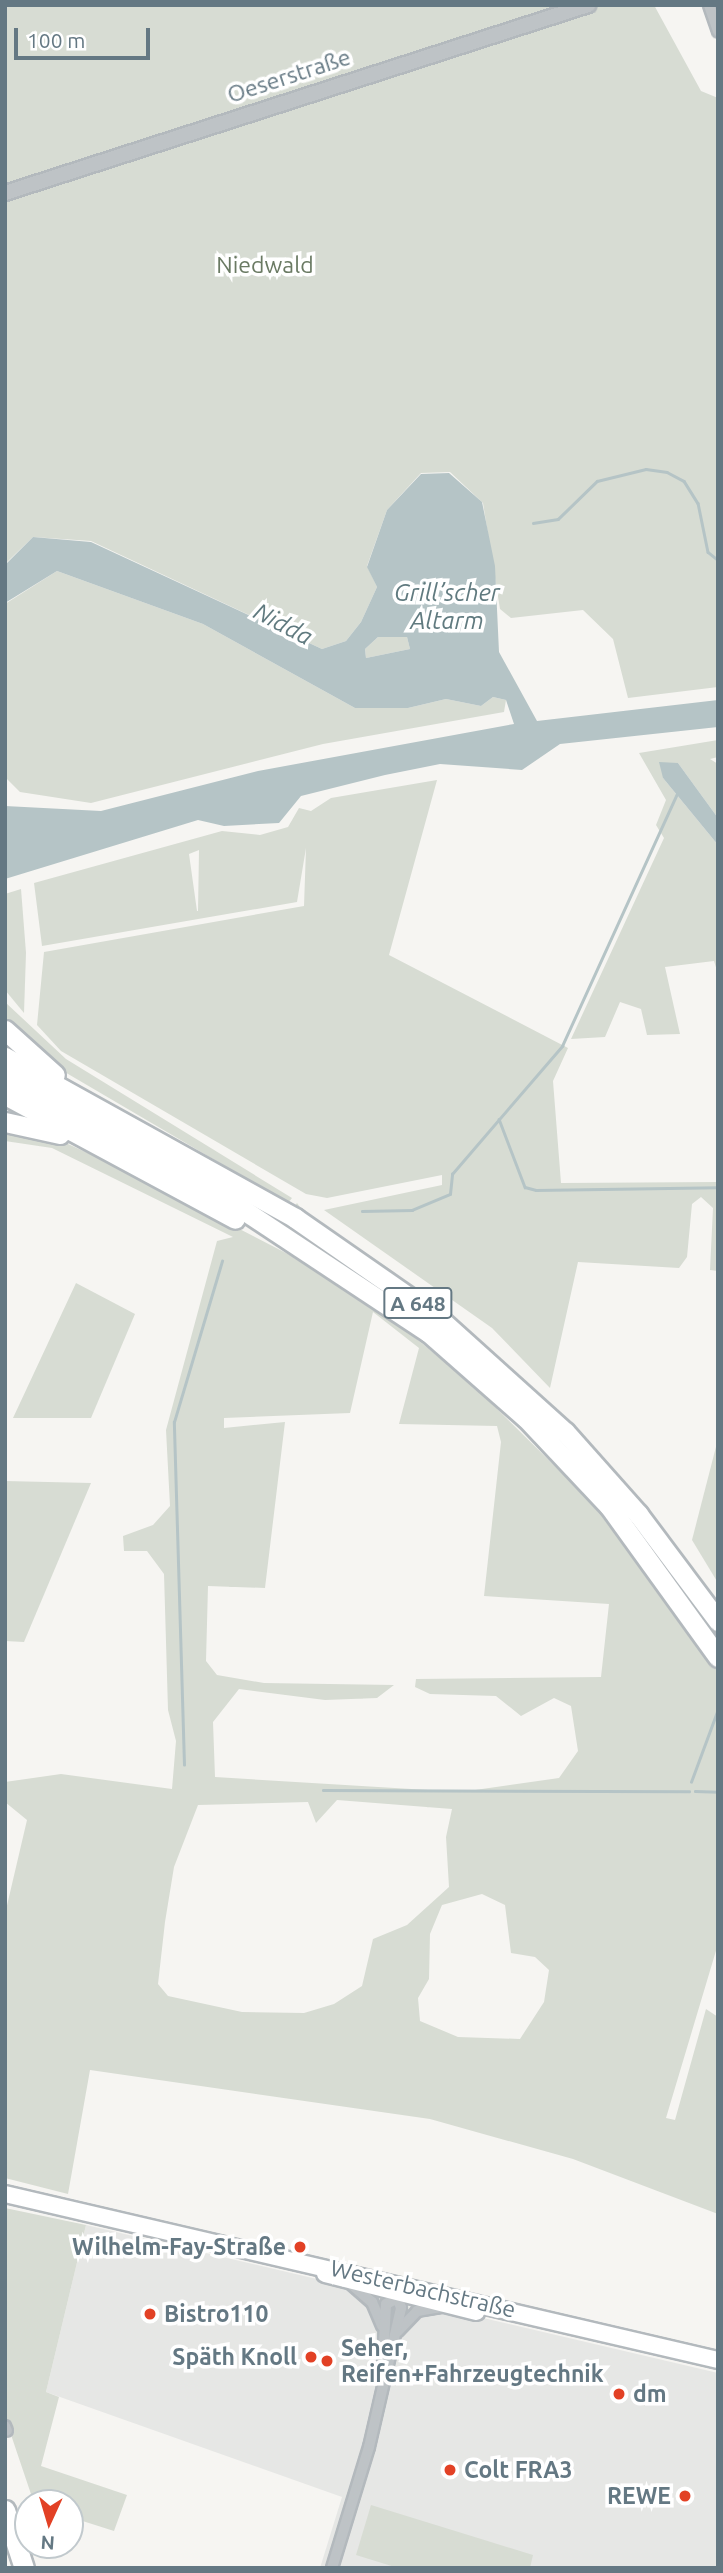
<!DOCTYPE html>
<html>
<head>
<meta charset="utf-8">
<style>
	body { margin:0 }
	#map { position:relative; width:723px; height:2573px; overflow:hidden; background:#f6f5f2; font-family:Ubuntu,sans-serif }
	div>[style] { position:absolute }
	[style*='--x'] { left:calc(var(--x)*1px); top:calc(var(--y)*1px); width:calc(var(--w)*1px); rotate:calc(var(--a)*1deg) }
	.built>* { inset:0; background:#e6e7e5 }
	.green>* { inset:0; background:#d7dcd3 }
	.water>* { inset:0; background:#b5c4c6 }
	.stream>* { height:2.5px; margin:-1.25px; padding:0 1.25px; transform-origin:1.25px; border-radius:1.25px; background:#b5c4c6 }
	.roads { filter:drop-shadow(2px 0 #b3b9bd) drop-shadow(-2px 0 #b3b9bd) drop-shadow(0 2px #b3b9bd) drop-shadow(0 -2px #b3b9bd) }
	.minor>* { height:10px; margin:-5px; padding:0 5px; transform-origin:5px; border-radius:5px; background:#bec3c6 }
	.tertiary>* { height:14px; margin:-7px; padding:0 7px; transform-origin:7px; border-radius:7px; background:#bec3c6 }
	.secondary>* { height:16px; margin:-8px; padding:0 8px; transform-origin:8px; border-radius:8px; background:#fff }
	.motorway>* { height:19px; margin:-9.5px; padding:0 9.5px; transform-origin:9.5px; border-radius:9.5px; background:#fff }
	.dots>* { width:19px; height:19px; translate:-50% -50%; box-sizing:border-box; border:4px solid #fff; border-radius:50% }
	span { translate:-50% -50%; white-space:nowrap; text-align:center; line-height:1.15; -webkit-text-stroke:7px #fff; paint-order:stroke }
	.shield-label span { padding:2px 5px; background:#fff; border:2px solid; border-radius:5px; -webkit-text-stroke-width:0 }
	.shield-label { font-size:21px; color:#647883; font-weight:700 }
	.street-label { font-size:23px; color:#647883 }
	.park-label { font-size:23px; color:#6a7a63 }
	.poi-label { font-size:23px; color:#647883; font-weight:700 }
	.right { translate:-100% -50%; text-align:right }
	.left { translate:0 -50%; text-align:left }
	.water-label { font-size:24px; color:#607a7f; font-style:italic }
	.frame { position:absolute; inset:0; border:7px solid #647883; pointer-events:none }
	.north { position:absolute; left:14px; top:2489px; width:70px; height:70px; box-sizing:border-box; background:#fff; border:2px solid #c1c9cd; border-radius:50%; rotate:184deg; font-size:19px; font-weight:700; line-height:28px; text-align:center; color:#647883 }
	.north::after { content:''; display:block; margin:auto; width:24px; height:32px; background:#e24125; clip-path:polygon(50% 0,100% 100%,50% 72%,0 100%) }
	.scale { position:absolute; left:14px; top:28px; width:136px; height:32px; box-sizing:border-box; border:4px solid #647883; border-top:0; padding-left:9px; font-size:21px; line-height:24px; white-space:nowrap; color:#647883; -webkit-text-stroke:5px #fff; paint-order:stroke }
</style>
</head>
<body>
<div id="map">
	<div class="built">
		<div style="clip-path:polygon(86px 2225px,718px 2373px,718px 2568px,320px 2568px,342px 2497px,46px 2392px)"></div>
	</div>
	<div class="green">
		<div style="clip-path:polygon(5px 5px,654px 5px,701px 91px,718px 98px,718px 687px,628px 698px,613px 639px,583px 610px,511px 618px,500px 609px,483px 503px,450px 472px,421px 473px,387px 510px,367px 566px,377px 587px,361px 622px,346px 641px,322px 649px,91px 541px,33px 537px,5px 564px)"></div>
		<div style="clip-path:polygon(57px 571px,203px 624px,355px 708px,408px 708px,446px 699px,481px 706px,493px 697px,506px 700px,504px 712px,323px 744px,91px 803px,20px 792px,5px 777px,5px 604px)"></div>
		<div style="clip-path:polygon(378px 637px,407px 637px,410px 649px,366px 658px,365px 649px)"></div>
		<div style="clip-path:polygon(718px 740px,718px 757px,710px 759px,718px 764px,718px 818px,678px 763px,663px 778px,718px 845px,718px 974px,714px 961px,665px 967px,680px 1034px,647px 1035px,641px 1009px,620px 1002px,605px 1037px,571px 1039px,664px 838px,656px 825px,666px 800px,639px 753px)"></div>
		<div style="clip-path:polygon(evenodd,437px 780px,389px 955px,568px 1048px,553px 1081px,561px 1183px,718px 1182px,718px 1271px,710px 1270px,713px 1208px,701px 1197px,692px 1204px,687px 1257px,679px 1268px,578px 1262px,550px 1388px,492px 1328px,324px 1210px,442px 1185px,442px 1175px,327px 1198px,306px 1194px,61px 1051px,37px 1025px,44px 952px,304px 906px,306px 848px,297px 902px,42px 946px,34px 883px,222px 831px,260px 835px,288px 827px,299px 808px,311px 811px,331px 798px,437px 780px,199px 850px,198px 911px,197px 911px,189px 854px,199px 850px)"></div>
		<div style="clip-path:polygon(21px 889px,26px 953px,24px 1013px,5px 990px,5px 894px)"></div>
		<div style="clip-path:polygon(5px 1002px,66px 1059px,292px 1198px,288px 1203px,63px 1071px,5px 1022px)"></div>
		<div style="clip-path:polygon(evenodd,5px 1129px,55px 1138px,131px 1173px,313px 1267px,407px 1331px,474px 1386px,591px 1502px,701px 1645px,718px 1671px,718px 1944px,666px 2118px,675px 2120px,706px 2009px,718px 2017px,718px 2214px,573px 2159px,430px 2119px,90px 2070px,68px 2194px,5px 2178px,5px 1914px,27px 1820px,5px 1802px,5px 1782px,61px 1774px,172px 1789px,176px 1741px,168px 1710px,164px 1574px,147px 1551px,124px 1551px,123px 1536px,153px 1525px,170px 1506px,166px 1430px,217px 1241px,233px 1237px,52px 1148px,5px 1141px,5px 1129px,373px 1312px,419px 1348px,399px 1424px,497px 1426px,501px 1442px,484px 1596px,609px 1604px,601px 1677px,416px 1679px,415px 1687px,430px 1694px,496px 1696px,521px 1716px,554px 1698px,571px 1706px,578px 1751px,559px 1778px,461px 1792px,215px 1777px,213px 1722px,239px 1689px,325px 1700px,377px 1698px,394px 1685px,264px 1683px,217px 1675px,206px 1661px,208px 1586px,265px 1588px,285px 1422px,224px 1428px,224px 1418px,350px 1413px,373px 1312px,5px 1129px,337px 1800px,452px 1809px,446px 1837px,449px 1887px,407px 1925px,373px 1939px,362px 1986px,334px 2004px,304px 2013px,242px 2012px,168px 1996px,158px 1984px,165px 1922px,174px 1867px,198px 1805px,308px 1802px,316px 1823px,337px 1800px,5px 1129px,482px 1894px,505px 1905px,511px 1953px,535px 1957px,549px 1970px,544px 2002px,520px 2039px,458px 2037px,420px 2021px,418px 1998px,429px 1979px,430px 1934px,442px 1905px,482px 1894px)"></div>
		<div style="clip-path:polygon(297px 1203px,302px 1210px,391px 1270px,472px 1333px,564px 1417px,626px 1484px,452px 1318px,294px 1207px)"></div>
		<div style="clip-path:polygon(76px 1283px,135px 1314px,91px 1418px,13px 1418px)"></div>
		<div style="clip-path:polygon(718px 1439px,718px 1583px,692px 1540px)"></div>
		<div style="clip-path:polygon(5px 1481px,91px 1483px,24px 1642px,5px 1641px)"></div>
		<div style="clip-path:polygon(5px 2208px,86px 2225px,46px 2392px,59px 2397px,41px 2466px,127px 2495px,114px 2531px,70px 2517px,70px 2503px,34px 2503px,5px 2417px)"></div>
		<div style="clip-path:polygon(371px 2505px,533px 2555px,530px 2568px,398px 2568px,356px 2555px)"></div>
	</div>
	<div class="water">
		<div style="clip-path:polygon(evenodd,449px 473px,482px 502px,495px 566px,499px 652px,537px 721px,718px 700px,718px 727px,560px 744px,522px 770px,440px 764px,385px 775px,301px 796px,279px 823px,224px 826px,198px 820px,5px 879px,5px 806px,101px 811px,258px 771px,514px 724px,506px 700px,493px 697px,481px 706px,446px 699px,408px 708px,355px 708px,203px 624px,57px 571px,5px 603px,5px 565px,33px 537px,91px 542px,322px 649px,346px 641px,361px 622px,377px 587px,367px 567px,387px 510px,421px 474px,449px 473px,378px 637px,407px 637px,410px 649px,366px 658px,365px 649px,378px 637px)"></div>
		<div style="clip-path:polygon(659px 762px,678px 763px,718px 818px,718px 845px,663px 778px)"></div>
	</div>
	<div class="stream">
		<div style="--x:533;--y:523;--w:25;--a:-9"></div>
		<div style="--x:558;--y:519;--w:54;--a:-44.3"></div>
		<div style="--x:597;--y:481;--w:50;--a:-13.8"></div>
		<div style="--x:646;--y:469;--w:21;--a:8"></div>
		<div style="--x:667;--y:472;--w:19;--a:28"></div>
		<div style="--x:684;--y:481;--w:26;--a:58"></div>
		<div style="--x:698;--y:503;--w:50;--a:78.5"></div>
		<div style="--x:708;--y:552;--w:13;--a:39"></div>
		<div style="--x:499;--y:1119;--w:73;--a:69.1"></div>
		<div style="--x:525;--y:1187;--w:11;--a:15"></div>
		<div style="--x:536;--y:1190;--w:182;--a:-0.9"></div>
		<div style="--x:362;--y:1211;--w:50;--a:-1.1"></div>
		<div style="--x:412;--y:1210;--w:41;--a:-22.8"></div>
		<div style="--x:450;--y:1194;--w:20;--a:-84"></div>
		<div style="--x:452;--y:1174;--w:169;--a:-49.3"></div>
		<div style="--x:562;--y:1046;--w:277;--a:-65.5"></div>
		<div style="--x:184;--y:1765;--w:343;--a:-91.7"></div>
		<div style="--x:174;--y:1422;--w:168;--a:-73.4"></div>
		<div style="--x:691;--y:1782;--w:78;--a:-69.7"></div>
		<div style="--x:323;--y:1790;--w:366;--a:0.2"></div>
		<div style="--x:695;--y:1791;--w:23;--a:2"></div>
	</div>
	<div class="roads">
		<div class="minor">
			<div style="--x:709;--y:5;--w:28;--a:71"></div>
			<div style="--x:351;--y:2284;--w:28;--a:41"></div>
			<div style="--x:372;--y:2302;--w:26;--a:67"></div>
			<div style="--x:398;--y:2331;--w:28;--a:-46"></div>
			<div style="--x:417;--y:2311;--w:26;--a:-9"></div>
			<div style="--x:383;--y:2362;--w:58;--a:-87"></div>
			<div style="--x:386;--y:2304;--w:20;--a:-27"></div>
			<div style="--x:5;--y:2426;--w:5;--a:68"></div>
			<div style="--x:332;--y:2568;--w:127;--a:-73"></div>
			<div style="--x:369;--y:2447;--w:143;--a:-77"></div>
			<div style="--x:401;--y:2308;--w:18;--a:-109"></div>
		</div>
		<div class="tertiary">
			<div style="--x:5;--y:193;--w:613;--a:-17.87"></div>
		</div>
		<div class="secondary">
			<div style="--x:5;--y:2194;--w:732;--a:13.11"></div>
			<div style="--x:325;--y:2274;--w:156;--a:14.1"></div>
		</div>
		<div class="motorway">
			<div style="--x:5;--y:1030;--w:67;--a:42"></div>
			<div style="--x:5;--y:1057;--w:332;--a:29"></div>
			<div style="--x:295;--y:1218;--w:172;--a:34.8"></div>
			<div style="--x:436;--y:1316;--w:173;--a:42"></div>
			<div style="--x:565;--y:1432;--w:110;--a:48.3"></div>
			<div style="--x:638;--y:1514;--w:134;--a:53.2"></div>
			<div style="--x:5;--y:1076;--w:272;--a:29.3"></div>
			<div style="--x:242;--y:1209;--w:223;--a:33.5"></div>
			<div style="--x:428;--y:1332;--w:130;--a:41.3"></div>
			<div style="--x:526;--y:1418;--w:121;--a:46.7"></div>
			<div style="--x:609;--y:1506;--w:186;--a:54.2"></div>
			<div style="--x:5;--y:1095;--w:261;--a:28.3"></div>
			<div style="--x:5;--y:1122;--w:56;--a:12.3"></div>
			<div style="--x:5;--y:2510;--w:61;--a:71.9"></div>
		</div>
	</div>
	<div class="dots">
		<div style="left:300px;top:2247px;background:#e24125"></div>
		<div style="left:150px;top:2314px;background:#e24125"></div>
		<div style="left:311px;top:2357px;background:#e24125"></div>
		<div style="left:327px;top:2361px;background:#e24125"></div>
		<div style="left:619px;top:2394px;background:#e24125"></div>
		<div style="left:450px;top:2470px;background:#e24125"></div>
		<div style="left:685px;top:2496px;background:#e24125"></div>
	</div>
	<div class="shield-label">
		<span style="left:418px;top:1303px">A 648</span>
	</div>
	<div class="street-label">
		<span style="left:289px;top:76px;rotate:-18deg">Oeserstraße</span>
		<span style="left:423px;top:2289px;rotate:13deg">Westerbachstraße</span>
	</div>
	<div class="park-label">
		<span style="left:265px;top:265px">Niedwald</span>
	</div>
	<div class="poi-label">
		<span class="right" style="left:286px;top:2247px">Wilhelm-Fay-Straße</span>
		<span class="left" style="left:164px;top:2314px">Bistro110</span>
		<span class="left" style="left:341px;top:2361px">Seher,<br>Reifen+Fahrzeugtechnik</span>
		<span class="right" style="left:297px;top:2357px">Späth Knoll</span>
		<span class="left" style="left:633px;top:2394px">dm</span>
		<span class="left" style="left:464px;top:2470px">Colt FRA3</span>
		<span class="right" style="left:671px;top:2496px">REWE</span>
	</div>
	<div class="water-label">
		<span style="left:447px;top:607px">Grill’scher<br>Altarm</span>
		<span style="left:283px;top:624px;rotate:28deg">Nidda</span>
	</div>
	<div class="frame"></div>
	<div class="north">N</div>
	<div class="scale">100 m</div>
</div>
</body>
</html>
